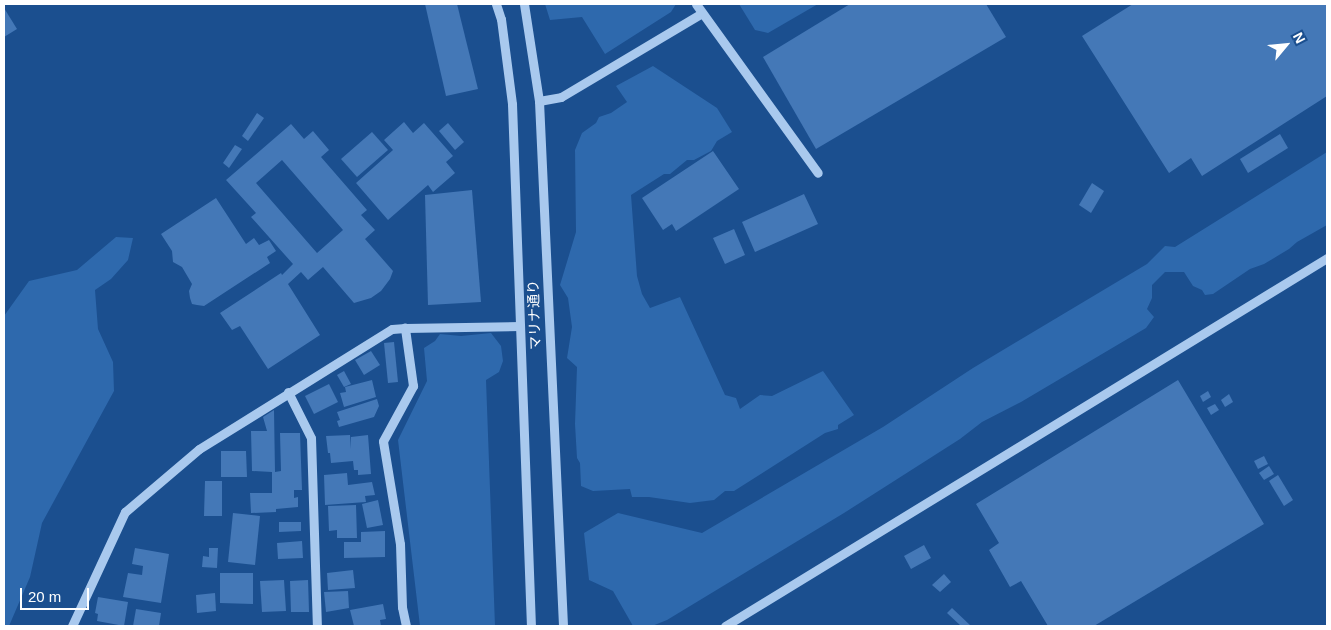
<!DOCTYPE html>
<html>
<head>
<meta charset="utf-8">
<style>
	body { margin:0 }
	#map { position:relative; width:1331px; height:630px; overflow:hidden; background:#1b4f8f; font-family:Arial,"Noto Sans JP",sans-serif }
	div>[style] { position:absolute }
	[style*='--x'] { left:calc(var(--x)*1px); top:calc(var(--y)*1px); width:calc(var(--w)*1px); rotate:calc(var(--a)*1deg) }
	.green>* { inset:0; background:#2e69ad }
	.building>* { inset:0; background:#4478b7 }
	.minor>* { height:9px; margin:-4.5px; padding:0 4.5px; transform-origin:4.5px; border-radius:4.5px; background:#a9c9ee }
	span { translate:-50% -50%; white-space:nowrap; text-align:center; line-height:1.15; -webkit-text-stroke:4px #1b4f8f; paint-order:stroke }
	.street-label { font-size:14px; color:#fff }
	.frame { position:absolute; inset:0; border:5px solid #fff; pointer-events:none }
	.north { position:absolute; left:1261px; top:20px; width:50px; height:50px; -webkit-text-stroke:4px #1b4f8f; paint-order:stroke; rotate:62deg; font-size:14px; font-weight:700; line-height:20px; text-align:center; color:#fff }
	.north::after { content:''; display:block; margin:auto; width:18px; height:22px; background:#fff; clip-path:polygon(50% 0,100% 100%,50% 72%,0 100%) }
	.scale { position:absolute; left:20px; top:588px; width:69px; height:22px; box-sizing:border-box; border:2px solid #fff; border-top:0; padding-left:6px; font-size:15px; line-height:18px; white-space:nowrap; color:#fff; -webkit-text-stroke:4px #1b4f8f; paint-order:stroke }
</style>
</head>
<body>
<div id="map">
	<div class="green">
		<div style="clip-path:polygon(545px 4px,676px 4px,671px 12px,605px 54px,582px 17px,550px 20px)"></div>
		<div style="clip-path:polygon(739px 4px,818px 4px,768px 33px,755px 30px)"></div>
		<div style="clip-path:polygon(653px 66px,717px 108px,732px 132px,717px 141px,711px 151px,694px 160px,687px 160px,670px 174px,664px 174px,631px 195px,637px 276px,642px 294px,650px 308px,680px 297px,725px 395px,736px 398px,740px 409px,760px 395px,772px 396px,823px 371px,854px 415px,838px 425px,838px 429px,825px 433px,734px 491px,725px 491px,714px 500px,690px 503px,649px 497px,632px 497px,630px 489px,593px 491px,581px 486px,580px 463px,577px 458px,575px 424px,577px 367px,567px 358px,572px 327px,568px 298px,560px 285px,576px 232px,575px 150px,582px 133px,596px 123px,599px 117px,611px 113px,627px 102px,616px 86px)"></div>
		<div style="clip-path:polygon(1327px 152px,1327px 225px,1297px 242px,1289px 249px,1264px 264px,1250px 269px,1213px 294px,1205px 295px,1202px 290px,1193px 286px,1184px 272px,1165px 272px,1152px 285px,1152px 298px,1147px 309px,1154px 317px,1146px 328px,1021px 402px,982px 422px,960px 439px,844px 513px,667px 620px,652px 626px,633px 626px,613px 591px,589px 580px,584px 533px,618px 513px,702px 533px,883px 427px,973px 368px,1147px 264px,1165px 246px,1175px 247px)"></div>
		<div style="clip-path:polygon(116px 237px,133px 238px,128px 260px,111px 279px,95px 290px,98px 329px,113px 362px,114px 391px,42px 523px,30px 577px,9px 626px,4px 626px,4px 316px,29px 281px,77px 270px)"></div>
		<div style="clip-path:polygon(491px 333px,501px 346px,503px 361px,499px 372px,486px 380px,495px 626px,420px 626px,398px 440px,427px 381px,424px 348px,435px 341px,440px 334px,461px 336px)"></div>
	</div>
	<div class="building">
		<div style="clip-path:polygon(425px 4px,457px 4px,478px 89px,446px 96px)"></div>
		<div style="clip-path:polygon(850px 4px,986px 4px,1006px 37px,816px 149px,763px 57px)"></div>
		<div style="clip-path:polygon(1133px 4px,1327px 4px,1327px 96px,1202px 176px,1191px 158px,1169px 173px,1082px 36px)"></div>
		<div style="clip-path:polygon(4px 8px,17px 29px,4px 37px)"></div>
		<div style="clip-path:polygon(257px 113px,264px 118px,248px 141px,242px 136px)"></div>
		<div style="clip-path:polygon(404px 122px,413px 133px,424px 123px,453px 156px,446px 162px,455px 173px,433px 192px,428px 185px,388px 220px,356px 183px,393px 150px,384px 140px)"></div>
		<div style="clip-path:polygon(448px 123px,464px 142px,455px 150px,439px 131px)"></div>
		<div style="clip-path:polygon(evenodd,291px 124px,304px 139px,313px 131px,329px 150px,321px 157px,367px 210px,361px 215px,375px 230px,365px 239px,393px 271px,390px 279px,381px 291px,371px 298px,354px 303px,323px 267px,308px 280px,301px 272px,288px 284px,320px 335px,268px 369px,240px 326px,232px 330px,220px 313px,281px 273px,282px 275px,293px 264px,251px 217px,256px 213px,226px 180px,291px 124px,282px 160px,343px 230px,317px 253px,256px 183px,282px 160px)"></div>
		<div style="clip-path:polygon(372px 132px,388px 150px,357px 177px,341px 159px)"></div>
		<div style="clip-path:polygon(1280px 134px,1288px 148px,1248px 173px,1240px 159px)"></div>
		<div style="clip-path:polygon(235px 145px,242px 149px,229px 168px,223px 163px)"></div>
		<div style="clip-path:polygon(713px 151px,739px 189px,676px 231px,672px 224px,663px 230px,642px 198px)"></div>
		<div style="clip-path:polygon(1092px 183px,1104px 191px,1091px 213px,1079px 205px)"></div>
		<div style="clip-path:polygon(472px 190px,481px 302px,428px 305px,425px 195px)"></div>
		<div style="clip-path:polygon(804px 194px,818px 224px,755px 252px,742px 222px)"></div>
		<div style="clip-path:polygon(216px 198px,246px 244px,254px 238px,259px 245px,269px 240px,276px 251px,267px 257px,270px 263px,204px 306px,197px 305px,192px 304px,190px 298px,189px 291px,192px 284px,182px 267px,173px 262px,172px 251px,161px 234px)"></div>
		<div style="clip-path:polygon(734px 229px,745px 255px,725px 264px,713px 238px)"></div>
		<div style="clip-path:polygon(394px 342px,398px 382px,388px 383px,384px 343px)"></div>
		<div style="clip-path:polygon(371px 351px,380px 365px,364px 375px,355px 360px)"></div>
		<div style="clip-path:polygon(344px 371px,351px 384px,344px 387px,337px 375px)"></div>
		<div style="clip-path:polygon(372px 380px,376px 397px,344px 407px,340px 393px,346px 392px,345px 387px)"></div>
		<div style="clip-path:polygon(1178px 380px,1264px 524px,1094px 626px,1048px 626px,1021px 581px,1010px 587px,989px 550px,999px 543px,976px 504px)"></div>
		<div style="clip-path:polygon(329px 384px,338px 402px,314px 414px,305px 396px)"></div>
		<div style="clip-path:polygon(1208px 391px,1211px 397px,1203px 402px,1200px 396px)"></div>
		<div style="clip-path:polygon(1229px 394px,1233px 402px,1225px 407px,1221px 400px)"></div>
		<div style="clip-path:polygon(377px 399px,379px 406px,374px 417px,339px 427px,337px 421px,340px 420px,337px 412px)"></div>
		<div style="clip-path:polygon(1215px 404px,1219px 410px,1211px 415px,1207px 408px)"></div>
		<div style="clip-path:polygon(274px 410px,275px 472px,281px 471px,280px 433px,300px 433px,302px 490px,294px 490px,294px 498px,298px 497px,298px 507px,276px 509px,276px 512px,251px 513px,250px 493px,272px 493px,272px 472px,252px 471px,251px 431px,267px 431px,263px 417px)"></div>
		<div style="clip-path:polygon(350px 435px,351px 449px,351px 437px,368px 435px,371px 474px,358px 475px,358px 470px,354px 470px,353px 461px,331px 463px,330px 453px,328px 453px,326px 436px)"></div>
		<div style="clip-path:polygon(221px 451px,246px 451px,247px 477px,221px 477px)"></div>
		<div style="clip-path:polygon(1264px 456px,1268px 464px,1258px 469px,1254px 461px)"></div>
		<div style="clip-path:polygon(1269px 466px,1274px 474px,1264px 480px,1259px 473px)"></div>
		<div style="clip-path:polygon(347px 473px,348px 485px,372px 482px,375px 495px,365px 496px,366px 502px,325px 505px,324px 475px)"></div>
		<div style="clip-path:polygon(1278px 475px,1293px 500px,1284px 506px,1269px 481px)"></div>
		<div style="clip-path:polygon(205px 481px,222px 481px,222px 516px,204px 516px)"></div>
		<div style="clip-path:polygon(378px 500px,383px 525px,367px 528px,362px 504px)"></div>
		<div style="clip-path:polygon(356px 505px,357px 538px,337px 538px,337px 530px,329px 531px,328px 506px)"></div>
		<div style="clip-path:polygon(233px 513px,260px 516px,255px 565px,228px 562px)"></div>
		<div style="clip-path:polygon(279px 522px,301px 522px,301px 531px,279px 532px)"></div>
		<div style="clip-path:polygon(385px 531px,385px 557px,344px 558px,344px 542px,361px 542px,361px 532px)"></div>
		<div style="clip-path:polygon(302px 541px,303px 558px,278px 559px,277px 543px)"></div>
		<div style="clip-path:polygon(924px 545px,931px 558px,911px 569px,904px 556px)"></div>
		<div style="clip-path:polygon(135px 548px,169px 554px,161px 603px,123px 597px,128px 573px,142px 575px,143px 566px,132px 564px)"></div>
		<div style="clip-path:polygon(209px 548px,218px 548px,217px 568px,202px 567px,203px 556px,209px 557px)"></div>
		<div style="clip-path:polygon(353px 570px,355px 588px,328px 590px,327px 573px)"></div>
		<div style="clip-path:polygon(220px 573px,253px 573px,253px 604px,220px 603px)"></div>
		<div style="clip-path:polygon(944px 574px,951px 582px,940px 592px,932px 585px)"></div>
		<div style="clip-path:polygon(284px 580px,286px 611px,262px 612px,260px 581px)"></div>
		<div style="clip-path:polygon(308px 580px,309px 612px,291px 612px,290px 581px)"></div>
		<div style="clip-path:polygon(348px 591px,349px 608px,326px 612px,324px 592px)"></div>
		<div style="clip-path:polygon(215px 593px,216px 611px,197px 613px,196px 595px)"></div>
		<div style="clip-path:polygon(98px 597px,128px 602px,124px 626px,97px 621px,98px 614px,95px 613px)"></div>
		<div style="clip-path:polygon(383px 604px,386px 619px,380px 620px,381px 626px,354px 626px,350px 610px)"></div>
		<div style="clip-path:polygon(952px 608px,971px 626px,961px 626px,947px 613px)"></div>
		<div style="clip-path:polygon(136px 609px,161px 613px,159px 626px,133px 626px)"></div>
	</div>
	<div class="minor">
		<div style="--x:496;--y:4;--w:16;--a:72"></div>
		<div style="--x:501;--y:19;--w:86;--a:82.6"></div>
		<div style="--x:512;--y:104;--w:522;--a:87.92"></div>
		<div style="--x:524;--y:4;--w:98;--a:81.2"></div>
		<div style="--x:539;--y:101;--w:526;--a:87.38"></div>
		<div style="--x:696;--y:4;--w:208;--a:54.2"></div>
		<div style="--x:539;--y:101;--w:22;--a:-10"></div>
		<div style="--x:561;--y:97;--w:164;--a:-30.8"></div>
		<div style="--x:288;--y:392;--w:51;--a:63.4"></div>
		<div style="--x:311;--y:438;--w:188;--a:88.2"></div>
		<div style="--x:72;--y:626;--w:126;--a:-65.1"></div>
		<div style="--x:125;--y:512;--w:97;--a:-40.4"></div>
		<div style="--x:199;--y:449;--w:227;--a:-31.9"></div>
		<div style="--x:392;--y:329;--w:13;--a:-4"></div>
		<div style="--x:406;--y:626;--w:19;--a:-102"></div>
		<div style="--x:402;--y:607;--w:63;--a:-91.8"></div>
		<div style="--x:400;--y:544;--w:104;--a:-99.4"></div>
		<div style="--x:383;--y:441;--w:63;--a:-61.4"></div>
		<div style="--x:413;--y:386;--w:59;--a:-97.9"></div>
		<div style="--x:405;--y:328;--w:115;--a:-1"></div>
		<div style="--x:725;--y:626;--w:706;--a:-31.44"></div>
	</div>
	<div class="street-label">
		<span style="left:534px;top:315px;rotate:-92deg">マリナ通り</span>
	</div>
	<div class="frame"></div>
	<div class="north">N</div>
	<div class="scale">20 m</div>
</div>
</body>
</html>
